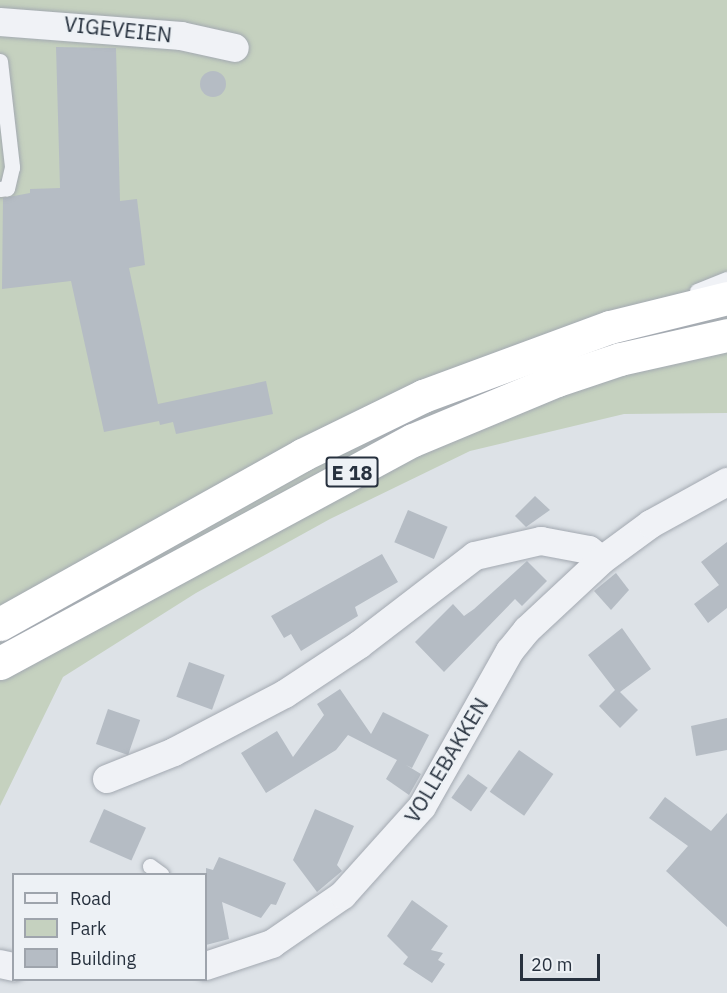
<!DOCTYPE html>
<style>
body{margin:0}
#map{position:relative;width:727px;height:993px;overflow:hidden;background:#dde2e7;font-family:"IBM Plex Sans",sans-serif}
div>[style]{position:absolute}
.green>*{inset:0;background:#c5d1bf}
.building>*{inset:0;background:#b5bcc4;transform-origin:0 0}
.round{border-radius:50%}
.roads{filter:drop-shadow(0 0 2px #a3a9b1) drop-shadow(0 0 2px #a3a9b1)}
.service>*{height:15px;margin:-7.5px;padding:0 7.5px;transform-origin:7.5px;border-radius:7.5px;background:#f0f2f6}
.minor>*{height:28px;margin:-14px;padding:0 14px;transform-origin:14px;border-radius:14px;background:#f0f2f6}
.trunk>*{height:33px;margin:-16.5px;padding:0 16.5px;transform-origin:16.5px;border-radius:16.5px;background:#fff}
span{translate:-50% -50%;white-space:nowrap;text-align:center;line-height:1.15;-webkit-text-stroke:5px #edf1f5;paint-order:stroke}
.shield-label span{padding:2px 4px;background:#edf1f5;border:2px solid;border-radius:4px;-webkit-text-stroke-width:0}
.shield-label{font-size:20px;color:#27313e;font-weight:700}
.street-label{font-size:21px;color:#27313e}
.legend{position:absolute;left:12px;top:873px;width:195px;height:108px;box-sizing:border-box;background:#edf1f5;border:2px solid #9ea4ac;margin:0;padding:8px 10px;list-style:none;font-size:18px;color:#27313e}
.legend li{display:flex;align-items:center;gap:12px;height:30px}
.legend b{width:30px;border:2px solid #9ea4ac}
.scale{position:absolute;left:520px;top:954px;width:80px;height:27px;box-sizing:border-box;border:3px solid #27313e;border-top:0;padding-left:8px;font-size:18px;line-height:21px;white-space:nowrap;color:#27313e;-webkit-text-stroke:4px #edf1f5;paint-order:stroke}
</style>
<div id="map">
<div class="green">
<div style="clip-path:polygon(0 0,727px 0,727px 413px,624px 414px,470px 451px,330px 519px,196px 593px,63px 677px,0 806px)"></div>
</div>
<div class="building">
<div style="clip-path:polygon(56px 47px,116px 48px,120px 201px,137px 199px,145px 265px,129px 268px,158px 404px,266px 381px,273px 414px,176px 434px,173px 422px,160px 425px,159px 421px,104px 432px,71px 281px,2px 289px,3px 198px,30px 193px,30px 189px,60px 188px)"></div>
<div class="round" style="left:200px;top:71px;width:26px;height:26px"></div>
<div style="clip-path:polygon(535px 496px,550px 510px,526px 527px,515px 516px)"></div>
<div style="left:408px;top:510px;width:43px;height:35px;rotate:23deg"></div>
<div style="clip-path:polygon(727px 542px,727px 608px,708px 623px,694px 604px,719px 585px,701px 562px)"></div>
<div style="clip-path:polygon(382px 554px,398px 582px,355px 607px,358px 616px,301px 651px,291px 634px,284px 638px,271px 616px)"></div>
<div style="clip-path:polygon(527px 561px,547px 581px,522px 606px,515px 599px,444px 672px,415px 642px,453px 604px,464px 616px,474px 609px)"></div>
<div style="clip-path:polygon(616px 573px,629px 590px,611px 610px,594px 591px)"></div>
<div style="clip-path:polygon(622px 628px,651px 669px,620px 692px,638px 710px,620px 728px,599px 706px,615px 690px,588px 655px)"></div>
<div style="left:189px;top:662px;width:38px;height:37px;rotate:20deg"></div>
<div style="clip-path:polygon(340px 689px,371px 734px,383px 712px,429px 735px,412px 768px,406px 765px,421px 774px,409px 795px,386px 779px,397px 760px,348px 735px,336px 750px,266px 793px,241px 753px,277px 731px,293px 757px,324px 715px,317px 704px)"></div>
<div style="left:108px;top:709px;width:34px;height:37px;rotate:19deg"></div>
<div style="clip-path:polygon(727px 718px,727px 750px,696px 756px,691px 726px)"></div>
<div style="left:519px;top:750px;width:42px;height:51px;rotate:35deg"></div>
<div style="left:468px;top:774px;width:24px;height:29px;rotate:35deg"></div>
<div style="clip-path:polygon(665px 797px,711px 831px,727px 813px,727px 927px,666px 871px,688px 846px,649px 818px)"></div>
<div style="left:104px;top:809px;width:46px;height:36px;rotate:24deg"></div>
<div style="clip-path:polygon(315px 809px,354px 826px,337px 865px,342px 871px,317px 892px,293px 860px)"></div>
<div style="clip-path:polygon(219px 857px,286px 883px,276px 905px,271px 904px,261px 918px,222px 902px,229px 939px,206px 945px,206px 868px,213px 870px)"></div>
<div style="clip-path:polygon(412px 900px,448px 926px,431px 950px,443px 953px,438px 960px,445px 964px,432px 983px,403px 964px,408px 957px,387px 936px)"></div>
</div>
<div class="roads">
<div class="service">
<div style="left:0;top:61px;width:107px;rotate:83.5deg"></div>
<div style="left:12px;top:167px;width:22px;rotate:103deg"></div>
<div style="left:7px;top:188px;width:7px;rotate:172deg"></div>
<div style="left:697px;top:291px;width:32px;rotate:-22deg"></div>
<div style="left:150px;top:866px;width:14px;rotate:36deg"></div>
</div>
<div class="minor">
<div style="left:0;top:22px;width:182px;rotate:4.4deg"></div>
<div style="left:181px;top:36px;width:55px;rotate:12.5deg"></div>
<div style="left:107px;top:779px;width:72px;rotate:-21.9deg"></div>
<div style="left:174px;top:752px;width:125px;rotate:-27.6deg"></div>
<div style="left:285px;top:694px;width:89px;rotate:-33.5deg"></div>
<div style="left:359px;top:645px;width:146px;rotate:-37.5deg"></div>
<div style="left:475px;top:556px;width:68px;rotate:-12.8deg"></div>
<div style="left:541px;top:541px;width:49px;rotate:10.6deg"></div>
<div style="left:589px;top:550px;width:16px;rotate:38deg"></div>
<div style="left:0;top:964px;width:14px;rotate:12deg"></div>
<div style="left:206px;top:966px;width:70px;rotate:-18.4deg"></div>
<div style="left:272px;top:944px;width:86px;rotate:-34.6deg"></div>
<div style="left:343px;top:895px;width:118px;rotate:-48.1deg"></div>
<div style="left:422px;top:807px;width:179px;rotate:-60.6deg"></div>
<div style="left:510px;top:651px;width:27px;rotate:-51deg"></div>
<div style="left:527px;top:630px;width:103px;rotate:-43deg"></div>
<div style="left:602px;top:560px;width:61px;rotate:-36.3deg"></div>
<div style="left:651px;top:524px;width:87px;rotate:-28.9deg"></div>
</div>
<div class="trunk">
<div style="left:0;top:624px;width:346px;rotate:-29.2deg"></div>
<div style="left:302px;top:455px;width:135px;rotate:-26deg"></div>
<div style="left:423px;top:396px;width:199px;rotate:-20.3deg"></div>
<div style="left:610px;top:327px;width:121px;rotate:-13.9deg"></div>
<div style="left:0;top:663px;width:469px;rotate:-28.4deg"></div>
<div style="left:413px;top:440px;width:156px;rotate:-22.6deg"></div>
<div style="left:557px;top:380px;width:66px;rotate:-18.4deg"></div>
<div style="left:620px;top:359px;width:110px;rotate:-12.6deg"></div>
</div>
</div>
<div class="shield-label">
<span style="left:352px;top:472px">E 18</span>
</div>
<div class="street-label">
<span style="left:118px;top:29px;rotate:6deg">VIGEVEIEN</span>
<span style="left:446px;top:760px;rotate:-59deg">VOLLEBAKKEN</span>
</div>
<ul class="legend">
<li><b style="height:8px;background:#f0f2f6"></b>Road</li>
<li><b style="height:16px;background:#c5d1bf"></b>Park</li>
<li><b style="height:16px;background:#b5bcc4"></b>Building</li>
</ul>
<div class="scale">20 m</div>
</div>
